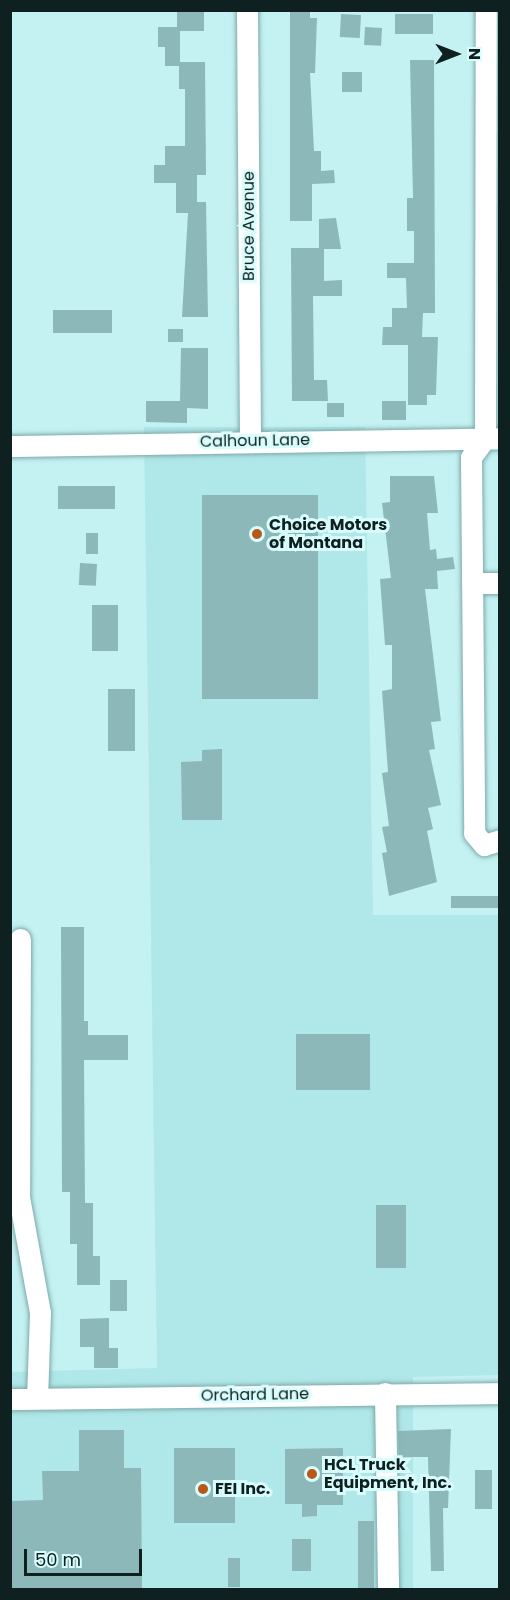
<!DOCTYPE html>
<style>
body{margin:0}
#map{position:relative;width:510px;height:1600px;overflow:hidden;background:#c4f1f2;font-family:Poppins,sans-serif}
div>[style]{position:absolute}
.built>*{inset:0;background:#b0e7e8}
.building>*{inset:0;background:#8db8b9;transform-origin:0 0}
.roads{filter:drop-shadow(0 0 2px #7ea9aa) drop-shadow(0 0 2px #7ea9aa)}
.minor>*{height:21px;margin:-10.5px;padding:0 10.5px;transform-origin:10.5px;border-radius:10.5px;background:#fff}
.dots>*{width:16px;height:16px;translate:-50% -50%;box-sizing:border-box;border:3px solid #d9fcfd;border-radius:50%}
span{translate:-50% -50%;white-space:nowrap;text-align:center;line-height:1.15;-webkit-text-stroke:6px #d9fcfd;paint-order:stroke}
.street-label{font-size:16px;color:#0f2020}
.poi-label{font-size:16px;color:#0f2020;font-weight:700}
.left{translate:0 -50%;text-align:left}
.frame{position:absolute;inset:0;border:12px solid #0f2020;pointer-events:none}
.north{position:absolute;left:426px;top:24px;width:60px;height:60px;-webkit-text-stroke:4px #d9fcfd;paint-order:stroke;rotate:90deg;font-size:16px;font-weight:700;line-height:24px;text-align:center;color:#0f2020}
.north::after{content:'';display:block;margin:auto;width:21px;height:27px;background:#0f2020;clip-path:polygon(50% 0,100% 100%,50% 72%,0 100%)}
.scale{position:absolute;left:24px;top:1549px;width:118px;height:27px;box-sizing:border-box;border:3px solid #0f2020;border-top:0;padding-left:8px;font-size:18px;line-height:21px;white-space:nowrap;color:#0f2020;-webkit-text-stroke:4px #d9fcfd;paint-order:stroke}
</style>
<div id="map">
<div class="built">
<div style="clip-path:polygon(499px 10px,500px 283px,494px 282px,497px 11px)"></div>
<div style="clip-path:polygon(144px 427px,365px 427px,373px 915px,499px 915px,499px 1375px,413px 1377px,413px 1589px,11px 1590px,10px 1372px,157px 1368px)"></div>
</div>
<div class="building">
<div style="clip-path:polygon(177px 10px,204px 10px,204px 31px,180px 31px,180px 62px,205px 62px,206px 175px,197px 175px,197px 202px,206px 202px,208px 317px,182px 317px,188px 213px,176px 213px,176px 183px,154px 183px,154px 165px,165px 165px,165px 146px,185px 146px,185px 89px,179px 89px,179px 66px,165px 66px,165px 47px,158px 47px,158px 27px,177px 27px)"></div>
<div style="clip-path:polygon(290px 11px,310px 11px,310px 18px,317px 18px,315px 73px,310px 73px,314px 151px,321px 151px,321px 171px,334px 170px,335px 183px,312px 184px,312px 221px,290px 221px)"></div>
<div style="left:341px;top:14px;width:20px;height:23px;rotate:3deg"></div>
<div style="left:395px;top:14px;width:38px;height:20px"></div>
<div style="left:365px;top:27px;width:17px;height:18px;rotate:3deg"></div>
<div style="clip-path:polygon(410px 60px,434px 60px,435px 313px,423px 313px,422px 337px,438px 337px,437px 365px,436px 395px,427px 395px,427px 405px,408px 405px,408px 345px,382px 345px,383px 327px,392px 327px,392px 308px,407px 308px,406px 278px,387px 278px,387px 263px,414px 263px,414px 231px,407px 231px,407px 198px,413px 198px)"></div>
<div style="left:342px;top:72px;width:20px;height:20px"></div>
<div style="clip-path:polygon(336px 218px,341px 249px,324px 249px,324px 281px,342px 280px,342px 296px,313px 296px,314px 380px,327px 380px,328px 401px,292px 401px,291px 248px,319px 248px,319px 219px)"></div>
<div style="left:53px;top:310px;width:59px;height:23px"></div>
<div style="left:168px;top:329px;width:15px;height:13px"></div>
<div style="clip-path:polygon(181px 348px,208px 348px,208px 409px,187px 408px,187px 423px,146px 422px,146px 401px,180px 401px)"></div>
<div style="left:382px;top:401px;width:24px;height:19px"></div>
<div style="left:344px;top:403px;width:14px;height:17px;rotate:90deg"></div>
<div style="clip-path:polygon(390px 476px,434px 476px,438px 513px,427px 513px,430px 550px,436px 549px,437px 559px,453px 557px,455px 569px,437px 571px,438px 589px,425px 589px,441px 721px,431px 722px,435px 749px,429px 750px,441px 805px,428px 808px,433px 829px,427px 831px,437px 882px,389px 896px,382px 853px,387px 852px,382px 827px,389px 826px,382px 773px,388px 772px,382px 691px,392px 689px,392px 645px,385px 645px,380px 579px,391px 578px,382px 503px,390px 502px)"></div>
<div style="left:58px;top:486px;width:57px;height:23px"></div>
<div style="left:202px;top:495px;width:116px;height:204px"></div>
<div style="left:86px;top:533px;width:12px;height:21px"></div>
<div style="left:80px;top:563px;width:17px;height:22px;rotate:3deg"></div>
<div style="left:92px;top:605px;width:26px;height:46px"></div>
<div style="left:108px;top:689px;width:27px;height:62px"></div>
<div style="clip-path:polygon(222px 749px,222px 820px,182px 820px,181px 762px,202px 761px,202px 750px)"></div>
<div style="left:451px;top:896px;width:47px;height:12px"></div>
<div style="clip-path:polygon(61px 927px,84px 927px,84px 1021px,88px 1021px,88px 1035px,128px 1035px,128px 1060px,84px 1060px,85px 1203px,93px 1203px,93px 1256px,100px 1256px,100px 1285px,77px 1285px,77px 1244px,70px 1244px,70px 1192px,62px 1192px)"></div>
<div style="left:296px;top:1034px;width:74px;height:56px"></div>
<div style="left:376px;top:1205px;width:30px;height:63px"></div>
<div style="left:110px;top:1280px;width:17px;height:31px"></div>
<div style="clip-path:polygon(109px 1318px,109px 1348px,118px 1348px,118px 1368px,94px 1368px,94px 1347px,80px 1347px,80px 1319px)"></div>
<div style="clip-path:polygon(451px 1429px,448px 1508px,443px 1508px,444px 1571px,431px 1571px,428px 1457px,399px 1457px,398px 1431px)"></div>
<div style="clip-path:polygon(79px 1430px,124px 1430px,124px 1468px,141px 1468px,142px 1590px,10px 1590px,10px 1501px,43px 1500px,42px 1471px,79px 1471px)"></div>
<div style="left:174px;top:1448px;width:61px;height:75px"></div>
<div style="clip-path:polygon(343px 1448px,343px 1505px,317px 1505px,317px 1516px,302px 1517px,302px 1504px,285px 1504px,285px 1449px)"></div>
<div style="left:475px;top:1470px;width:17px;height:39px"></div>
<div style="left:358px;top:1521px;width:16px;height:69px"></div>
<div style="left:292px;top:1539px;width:19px;height:32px"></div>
<div style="left:228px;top:1558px;width:12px;height:29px"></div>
</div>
<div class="roads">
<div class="minor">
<div style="left:247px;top:10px;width:431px;rotate:89.6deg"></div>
<div style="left:485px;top:438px;width:24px;rotate:126deg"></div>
<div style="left:471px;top:457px;width:376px;rotate:89.5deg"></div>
<div style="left:474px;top:833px;width:16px;rotate:50deg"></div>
<div style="left:484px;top:845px;width:17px;rotate:-17deg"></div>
<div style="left:485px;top:438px;width:428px;rotate:-89.9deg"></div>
<div style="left:10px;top:446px;width:490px;rotate:-0.9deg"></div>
<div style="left:472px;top:583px;width:28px"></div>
<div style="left:20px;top:939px;width:258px;rotate:90.2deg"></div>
<div style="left:19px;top:1197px;width:118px;rotate:79.7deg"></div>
<div style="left:40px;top:1313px;width:85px;rotate:92deg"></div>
<div style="left:385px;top:1393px;width:197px;rotate:89.1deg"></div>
<div style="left:10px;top:1399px;width:490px;rotate:-0.7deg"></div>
</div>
</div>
<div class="dots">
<div style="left:257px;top:534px;background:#b9571a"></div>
<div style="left:312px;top:1474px;background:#b9571a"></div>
<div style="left:203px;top:1489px;background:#b9571a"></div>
</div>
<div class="street-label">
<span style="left:249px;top:226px;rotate:-90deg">Bruce Avenue</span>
<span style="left:255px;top:441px;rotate:-1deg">Calhoun Lane</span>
<span style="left:255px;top:1395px;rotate:-1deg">Orchard Lane</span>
</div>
<div class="poi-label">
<span class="left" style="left:269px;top:534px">Choice Motors<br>of Montana</span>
<span class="left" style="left:324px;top:1474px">HCL Truck<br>Equipment, Inc.</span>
<span class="left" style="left:215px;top:1489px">FEI Inc.</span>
</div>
<div class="frame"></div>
<div class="north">N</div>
<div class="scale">50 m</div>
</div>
